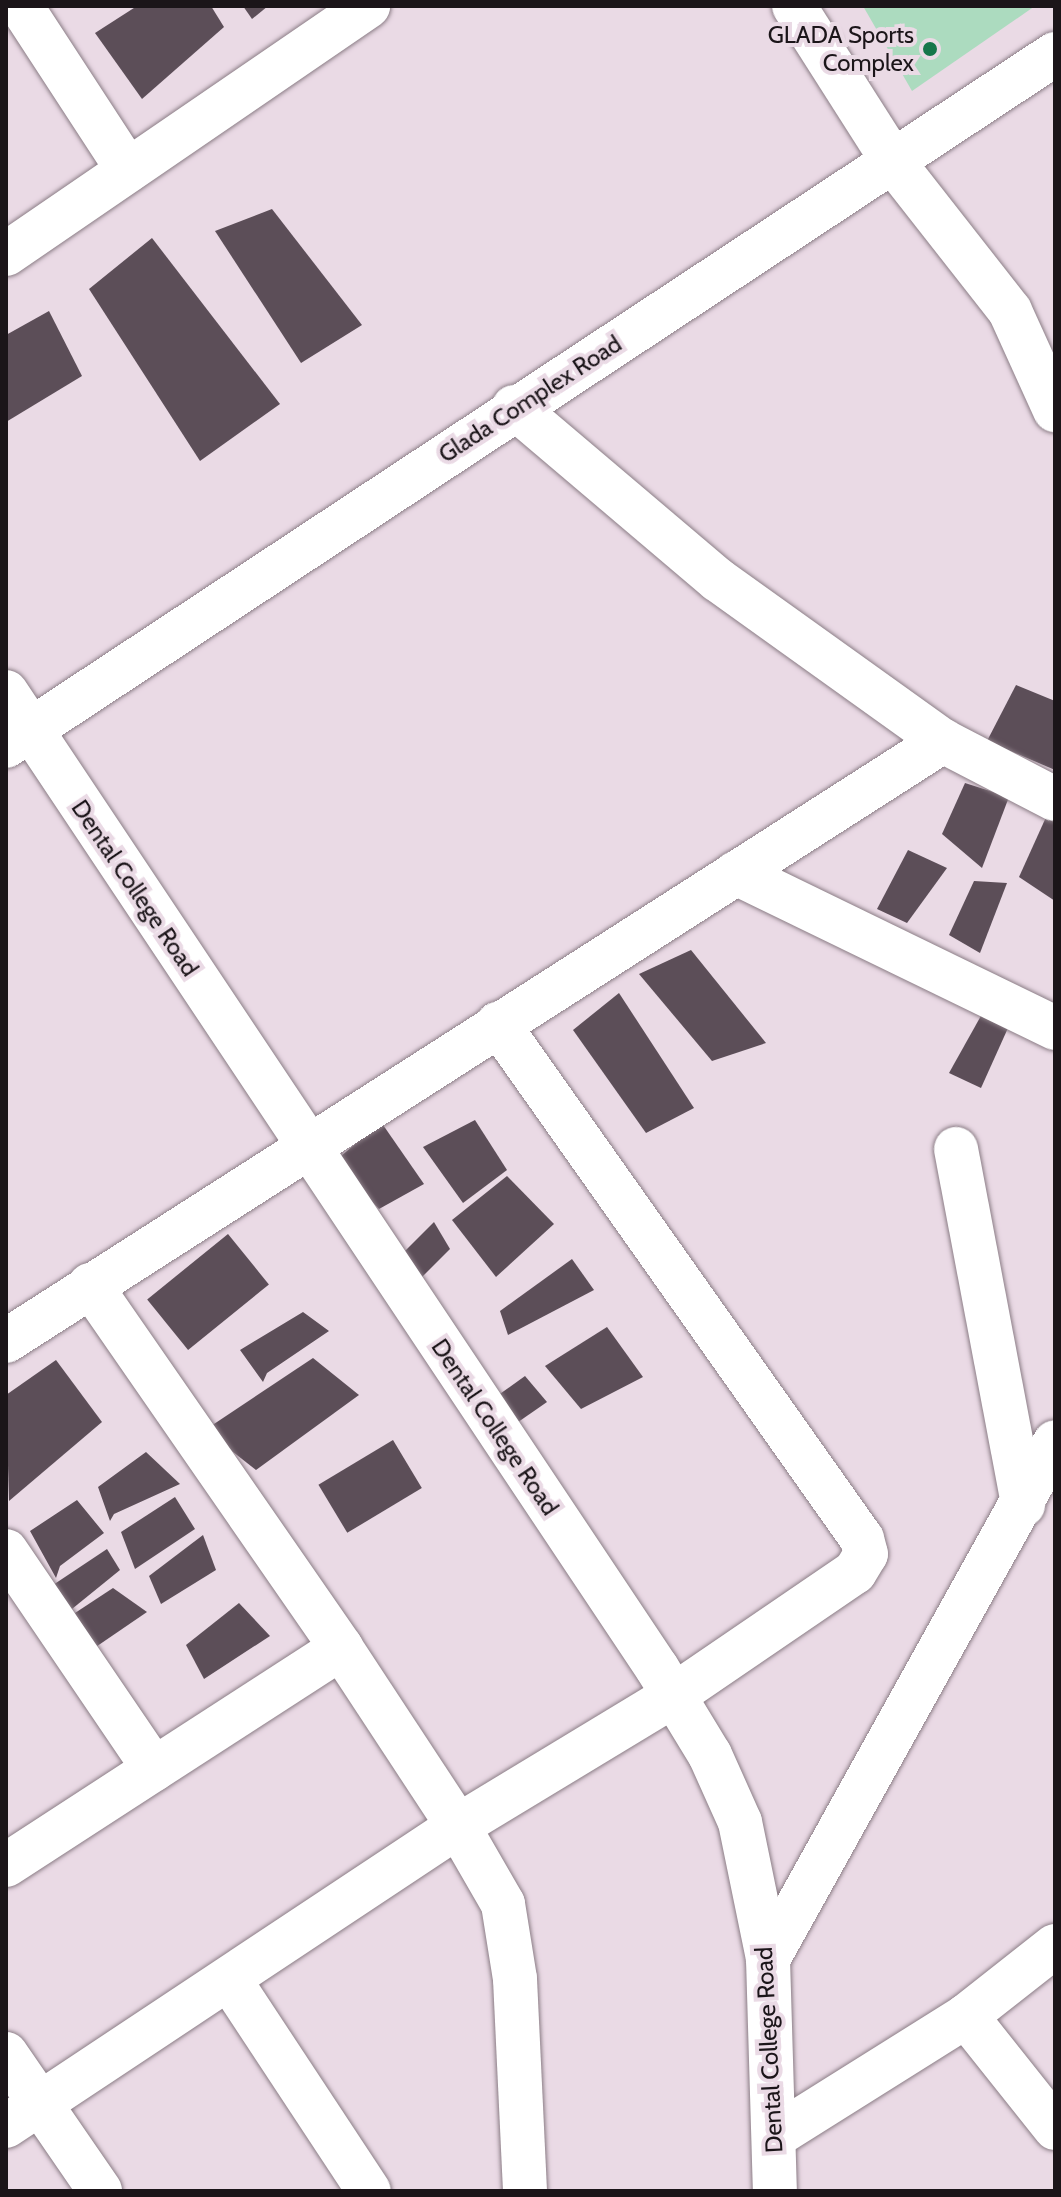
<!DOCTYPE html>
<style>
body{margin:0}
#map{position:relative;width:1061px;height:2197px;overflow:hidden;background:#eadae5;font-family:Cabin,sans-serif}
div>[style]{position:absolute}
.green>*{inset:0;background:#acdbbf}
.building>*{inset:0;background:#5c4e58;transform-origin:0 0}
.roads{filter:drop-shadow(0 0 2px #8b7d86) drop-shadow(0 0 2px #8b7d86)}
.minor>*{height:44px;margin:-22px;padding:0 22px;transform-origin:22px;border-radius:22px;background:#fff}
.dots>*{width:22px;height:22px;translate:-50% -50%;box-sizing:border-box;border:4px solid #eadae5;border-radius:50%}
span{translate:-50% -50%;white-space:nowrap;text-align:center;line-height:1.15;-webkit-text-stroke:8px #eadae5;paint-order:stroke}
.poi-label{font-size:24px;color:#1b1519}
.right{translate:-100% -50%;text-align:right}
.street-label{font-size:24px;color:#1b1519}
.frame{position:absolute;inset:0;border:8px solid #1b1519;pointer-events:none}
</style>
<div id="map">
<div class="green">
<div style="clip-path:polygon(863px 6px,1035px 6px,912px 91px)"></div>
</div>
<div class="building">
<div style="clip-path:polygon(137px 6px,211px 6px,224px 27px,142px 99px,95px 33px)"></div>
<div style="clip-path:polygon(243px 6px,268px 6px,252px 19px)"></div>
<div style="clip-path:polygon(272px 209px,362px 325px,301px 363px,215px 231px)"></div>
<div style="clip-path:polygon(152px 238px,280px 404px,200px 461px,89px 289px)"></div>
<div style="clip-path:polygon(49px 311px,82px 376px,6px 422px,6px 335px)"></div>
<div style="clip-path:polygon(1016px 685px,1055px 701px,1055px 770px,987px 741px)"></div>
<div style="clip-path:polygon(965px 783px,1009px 797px,982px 868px,942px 834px)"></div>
<div style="clip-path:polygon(1047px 815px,1055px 820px,1055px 901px,1019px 877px)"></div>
<div style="clip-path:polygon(908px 850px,947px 868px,907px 923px,877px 909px)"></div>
<div style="clip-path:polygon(974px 881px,1007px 883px,980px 953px,949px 935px)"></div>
<div style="clip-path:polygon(691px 950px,766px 1043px,712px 1061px,639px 974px)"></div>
<div style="clip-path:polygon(619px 993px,694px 1108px,646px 1133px,573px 1030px)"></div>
<div style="clip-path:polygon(982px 1014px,1008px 1028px,981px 1088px,949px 1073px)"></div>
<div style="clip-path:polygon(475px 1120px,507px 1170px,463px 1203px,423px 1147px)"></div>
<div style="clip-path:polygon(381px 1122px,424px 1184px,379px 1209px,334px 1162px)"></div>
<div style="clip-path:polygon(507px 1176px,554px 1224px,496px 1277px,452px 1220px)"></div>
<div style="clip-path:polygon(434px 1222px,450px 1249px,418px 1281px,404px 1252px)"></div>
<div style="left:228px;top:1234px;width:65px;height:104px;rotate:51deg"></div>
<div style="clip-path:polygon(572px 1259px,594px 1290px,508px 1335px,500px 1311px)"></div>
<div style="clip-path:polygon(303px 1312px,329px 1331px,267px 1373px,263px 1382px,240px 1350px)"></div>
<div style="clip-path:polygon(607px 1327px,643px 1377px,581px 1409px,545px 1366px)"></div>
<div style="clip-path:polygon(313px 1358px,359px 1395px,256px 1470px,205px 1430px)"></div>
<div style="clip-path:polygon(56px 1360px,102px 1422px,9px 1501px,6px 1395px)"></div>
<div style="clip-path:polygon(525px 1376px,547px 1402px,511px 1427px,497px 1396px)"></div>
<div style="left:393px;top:1440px;width:56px;height:87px;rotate:59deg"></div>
<div style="clip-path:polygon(146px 1452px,180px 1484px,114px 1514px,110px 1521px,98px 1487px)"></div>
<div style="clip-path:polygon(175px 1497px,195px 1529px,135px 1569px,121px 1532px)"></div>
<div style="clip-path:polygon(77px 1500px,104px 1533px,60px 1566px,56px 1578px,30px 1531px)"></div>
<div style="clip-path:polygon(203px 1535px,216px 1570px,161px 1604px,149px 1576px)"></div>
<div style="clip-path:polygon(107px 1549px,120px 1570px,67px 1613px,50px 1587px)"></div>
<div style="clip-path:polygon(113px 1588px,147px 1612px,87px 1653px,75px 1613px)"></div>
<div style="clip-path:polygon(239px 1603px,270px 1636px,204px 1679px,186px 1645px)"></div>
</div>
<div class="roads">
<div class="minor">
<div style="left:21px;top:6px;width:196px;rotate:56.9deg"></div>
<div style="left:794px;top:6px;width:186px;rotate:57.5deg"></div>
<div style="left:894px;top:163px;width:188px;rotate:51.9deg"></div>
<div style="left:1010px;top:311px;width:109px;rotate:65.6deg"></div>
<div style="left:6px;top:254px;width:439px;rotate:-34.4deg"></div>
<div style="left:514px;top:407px;width:267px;rotate:40.3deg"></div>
<div style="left:718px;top:580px;width:277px;rotate:35.6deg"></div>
<div style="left:943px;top:741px;width:126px;rotate:27.4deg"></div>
<div style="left:6px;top:692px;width:1173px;rotate:56.3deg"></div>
<div style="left:657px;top:1668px;width:102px;rotate:58.7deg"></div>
<div style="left:710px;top:1755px;width:73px;rotate:65.9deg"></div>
<div style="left:740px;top:1822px;width:140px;rotate:78.4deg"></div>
<div style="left:768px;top:1959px;width:232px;rotate:88.3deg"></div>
<div style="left:6px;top:746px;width:1257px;rotate:-33.41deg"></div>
<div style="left:736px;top:873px;width:355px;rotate:25.9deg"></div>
<div style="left:956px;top:1149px;width:362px;rotate:79.3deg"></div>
<div style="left:90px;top:1285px;width:441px;rotate:55.3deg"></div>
<div style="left:341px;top:1648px;width:213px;rotate:56.7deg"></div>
<div style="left:458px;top:1826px;width:90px;rotate:60deg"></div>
<div style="left:503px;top:1904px;width:76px;rotate:80.9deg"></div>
<div style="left:515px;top:1979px;width:212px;rotate:87.3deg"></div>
<div style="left:6px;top:1341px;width:1113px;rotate:-32.63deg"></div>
<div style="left:6px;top:1551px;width:263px;rotate:55.8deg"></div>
<div style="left:154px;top:1769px;width:176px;rotate:147deg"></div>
<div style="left:154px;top:1769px;width:223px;rotate:-32.9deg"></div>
<div style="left:768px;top:1959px;width:591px;rotate:-60.96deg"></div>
<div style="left:229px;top:1979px;width:254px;rotate:56.6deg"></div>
<div style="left:966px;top:2016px;width:143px;rotate:51.5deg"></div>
<div style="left:6px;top:2054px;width:166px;rotate:55.5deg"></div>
<div style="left:6px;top:2126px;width:542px;rotate:-33.57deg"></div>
<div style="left:458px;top:1826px;width:251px;rotate:-31.2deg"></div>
<div style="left:673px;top:1696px;width:220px;rotate:-34.3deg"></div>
<div style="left:855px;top:1572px;width:21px;rotate:-59deg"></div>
<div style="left:866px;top:1554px;width:16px;rotate:-105deg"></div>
<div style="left:862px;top:1539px;width:631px;rotate:-125.25deg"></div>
<div style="left:775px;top:2136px;width:226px;rotate:-32.1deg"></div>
<div style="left:966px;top:2016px;width:113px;rotate:-38.2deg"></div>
</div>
</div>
<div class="dots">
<div style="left:930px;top:49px;background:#17764b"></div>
</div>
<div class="poi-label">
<span class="right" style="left:914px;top:49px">GLADA Sports<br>Complex</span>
</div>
<div class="street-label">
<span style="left:530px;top:399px;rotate:-33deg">Glada Complex Road</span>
<span style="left:135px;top:888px;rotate:56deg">Dental College Road</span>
<span style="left:495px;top:1427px;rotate:56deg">Dental College Road</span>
<span style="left:769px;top:2050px;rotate:-93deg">Dental College Road</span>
</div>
<div class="frame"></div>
</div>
